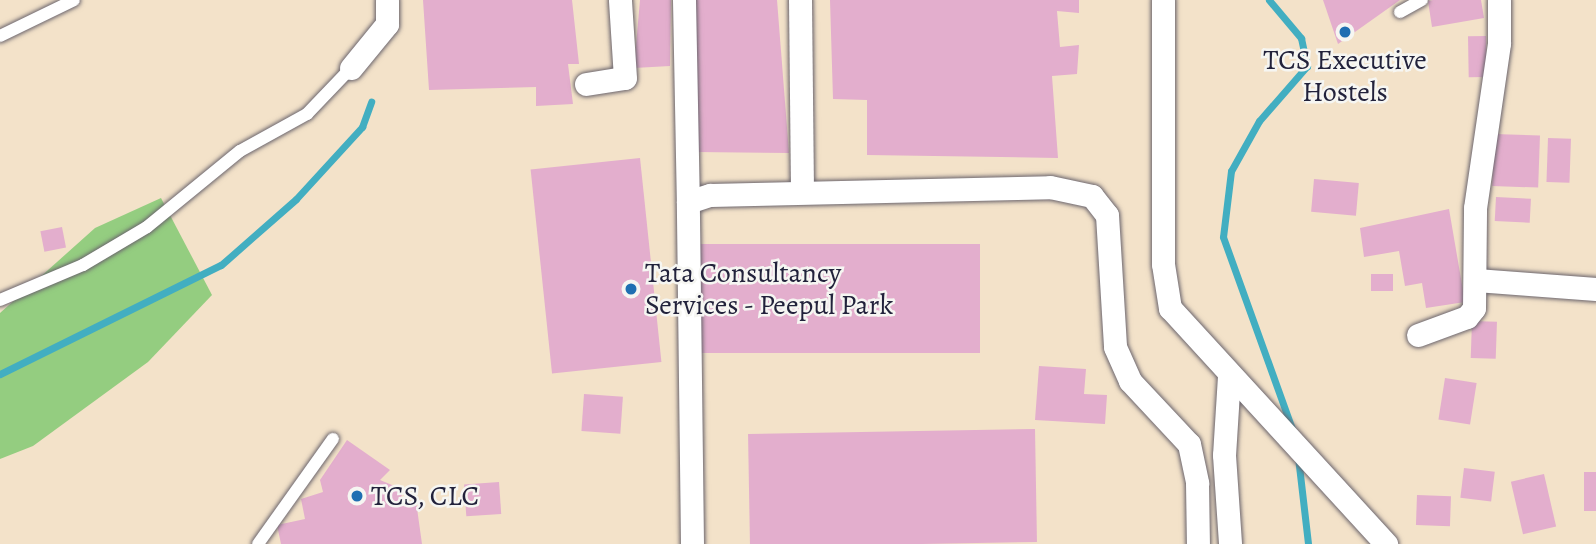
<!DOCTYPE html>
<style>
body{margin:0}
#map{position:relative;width:1596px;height:544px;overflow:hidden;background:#f3e2c9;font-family:Alegreya,serif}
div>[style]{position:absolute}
.green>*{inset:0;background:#94cd80}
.stream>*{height:7px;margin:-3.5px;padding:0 3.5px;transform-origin:3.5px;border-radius:3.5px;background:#42aec1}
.building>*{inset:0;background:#e3aecd;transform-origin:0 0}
.roads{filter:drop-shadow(0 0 2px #6b656d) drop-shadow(0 0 2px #6b656d)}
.service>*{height:12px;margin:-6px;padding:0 6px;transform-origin:6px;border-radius:6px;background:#fff}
.minor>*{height:23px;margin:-11.5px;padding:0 11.5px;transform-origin:11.5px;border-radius:11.5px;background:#fff}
.dots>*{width:19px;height:19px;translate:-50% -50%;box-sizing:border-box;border:4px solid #f6f6f2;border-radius:50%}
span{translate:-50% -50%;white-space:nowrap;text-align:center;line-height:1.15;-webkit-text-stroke:5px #f6f6f2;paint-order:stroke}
.poi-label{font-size:28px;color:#22223b}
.left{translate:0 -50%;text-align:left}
</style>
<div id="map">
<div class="green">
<div style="clip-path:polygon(161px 198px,212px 295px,148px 362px,33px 446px,0 459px,0 313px,95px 228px)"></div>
</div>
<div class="stream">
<div style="left:1269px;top:0;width:50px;rotate:49.9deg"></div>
<div style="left:1301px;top:38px;width:29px;rotate:78deg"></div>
<div style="left:1307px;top:66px;width:73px;rotate:131.1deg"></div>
<div style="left:1259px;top:121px;width:57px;rotate:119.2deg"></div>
<div style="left:1231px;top:171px;width:66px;rotate:96.9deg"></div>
<div style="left:1223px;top:237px;width:206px;rotate:70.2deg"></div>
<div style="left:0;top:374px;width:246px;rotate:-26.3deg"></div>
<div style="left:221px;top:265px;width:100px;rotate:-41.3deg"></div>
<div style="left:296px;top:199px;width:98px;rotate:-47.5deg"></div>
<div style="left:362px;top:127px;width:27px;rotate:-70deg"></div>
<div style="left:1298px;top:457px;width:88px;rotate:83.4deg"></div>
</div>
<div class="building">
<div style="clip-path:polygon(423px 0,572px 0,579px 64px,568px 64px,573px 104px,536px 106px,536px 87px,429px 90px)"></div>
<div style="clip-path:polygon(640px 0,671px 0,670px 66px,634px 68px)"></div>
<div style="clip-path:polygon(696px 0,777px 0,789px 153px,695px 152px)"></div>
<div style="clip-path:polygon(830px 0,1079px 0,1079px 13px,1057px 11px,1060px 47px,1079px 45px,1077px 74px,1052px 76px,1058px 158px,867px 155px,867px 100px,833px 99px)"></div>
<div style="clip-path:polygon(1323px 0,1400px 0,1338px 44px)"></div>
<div style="clip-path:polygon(1433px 0,1481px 0,1484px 18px,1432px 27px,1428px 1px)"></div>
<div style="left:1486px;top:36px;width:41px;height:18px;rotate:89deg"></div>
<div style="left:1494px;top:134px;width:46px;height:52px;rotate:2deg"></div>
<div style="left:1548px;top:138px;width:23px;height:44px;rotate:2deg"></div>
<div style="left:640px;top:158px;width:205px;height:110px;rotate:84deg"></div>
<div style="left:1314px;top:179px;width:45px;height:33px;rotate:5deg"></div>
<div style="left:1496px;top:197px;width:35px;height:24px;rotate:3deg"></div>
<div style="clip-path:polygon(1449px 209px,1465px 302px,1426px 308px,1422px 283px,1405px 286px,1399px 251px,1364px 257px,1360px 228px)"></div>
<div style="left:62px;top:227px;width:21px;height:22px;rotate:79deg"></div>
<div style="left:980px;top:244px;width:109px;height:287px;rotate:90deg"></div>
<div style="left:1371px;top:274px;width:22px;height:17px"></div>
<div style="left:1472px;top:321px;width:25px;height:37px;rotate:2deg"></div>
<div style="clip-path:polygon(1039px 366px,1086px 369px,1084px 394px,1107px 395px,1105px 424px,1035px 420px)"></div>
<div style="left:1445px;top:378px;width:32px;height:42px;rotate:9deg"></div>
<div style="left:584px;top:394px;width:39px;height:37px;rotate:4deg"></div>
<div style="left:1035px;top:429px;width:113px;height:287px;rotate:89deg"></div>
<div style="clip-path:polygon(347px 440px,390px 470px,380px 480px,404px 490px,398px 504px,416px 501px,422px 544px,281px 544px,277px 525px,305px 519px,301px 499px,323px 492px,320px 480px)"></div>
<div style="left:1464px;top:468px;width:31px;height:30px;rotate:7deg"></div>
<div style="left:1584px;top:472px;width:12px;height:39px"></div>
<div style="left:1544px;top:474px;width:54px;height:34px;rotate:77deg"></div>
<div style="left:499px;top:482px;width:32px;height:35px;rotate:86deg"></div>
<div style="left:1417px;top:495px;width:34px;height:30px;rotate:2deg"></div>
</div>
<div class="roads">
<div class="service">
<div style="left:1400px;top:12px;width:25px;rotate:-29deg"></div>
<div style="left:0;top:36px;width:82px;rotate:-25.9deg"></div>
<div style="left:0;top:300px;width:90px;rotate:-22.9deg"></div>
<div style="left:83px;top:265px;width:74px;rotate:-30.7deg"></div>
<div style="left:147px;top:227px;width:120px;rotate:-39.3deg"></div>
<div style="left:240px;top:151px;width:77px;rotate:-28.9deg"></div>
<div style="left:307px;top:114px;width:64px;rotate:-46.3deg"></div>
<div style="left:258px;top:544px;width:129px;rotate:-54.5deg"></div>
</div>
<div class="minor">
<div style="left:684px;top:0;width:202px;rotate:88.9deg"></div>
<div style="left:800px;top:0;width:192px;rotate:89.4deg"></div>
<div style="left:1163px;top:0;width:264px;rotate:90deg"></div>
<div style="left:1163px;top:264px;width:45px;rotate:81deg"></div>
<div style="left:1170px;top:308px;width:320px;rotate:47.5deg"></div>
<div style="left:351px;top:68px;width:57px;rotate:-50.7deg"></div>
<div style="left:387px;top:24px;width:24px;rotate:-90deg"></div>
<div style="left:586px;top:84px;width:39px;rotate:-9deg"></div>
<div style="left:625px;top:78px;width:78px;rotate:-93.7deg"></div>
<div style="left:1476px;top:280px;width:120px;rotate:4.3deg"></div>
<div style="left:1418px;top:335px;width:52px;rotate:-20.2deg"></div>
<div style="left:1467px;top:317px;width:11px;rotate:-52deg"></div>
<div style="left:1474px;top:308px;width:100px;rotate:-89.4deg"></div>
<div style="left:1475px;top:208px;width:167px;rotate:-81.7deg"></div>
<div style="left:1499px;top:43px;width:43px;rotate:-90deg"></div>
<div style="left:1229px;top:376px;width:79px;rotate:93.6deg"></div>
<div style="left:1224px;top:455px;width:89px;rotate:86.1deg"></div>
<div style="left:692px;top:544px;width:342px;rotate:-90.7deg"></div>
<div style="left:688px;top:202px;width:23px;rotate:-18deg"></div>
<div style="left:710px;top:195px;width:340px;rotate:-1.3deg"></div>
<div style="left:1050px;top:187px;width:43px;rotate:12.1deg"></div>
<div style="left:1092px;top:196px;width:24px;rotate:52deg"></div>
<div style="left:1107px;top:215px;width:132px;rotate:86.5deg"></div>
<div style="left:1115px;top:347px;width:37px;rotate:66deg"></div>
<div style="left:1130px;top:381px;width:86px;rotate:46.9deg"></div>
<div style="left:1189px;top:444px;width:40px;rotate:78deg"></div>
<div style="left:1197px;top:483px;width:61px;rotate:89.1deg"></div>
</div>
</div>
<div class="dots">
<div style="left:1345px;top:32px;background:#1f6fb2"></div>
<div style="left:631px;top:289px;background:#1f6fb2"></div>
<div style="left:357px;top:496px;background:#1f6fb2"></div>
</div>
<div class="poi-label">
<span style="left:1345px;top:76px">TCS Executive<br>Hostels</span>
<span class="left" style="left:645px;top:289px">Tata Consultancy<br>Services - Peepul Park</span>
<span class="left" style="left:371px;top:496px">TCS, CLC</span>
</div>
</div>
